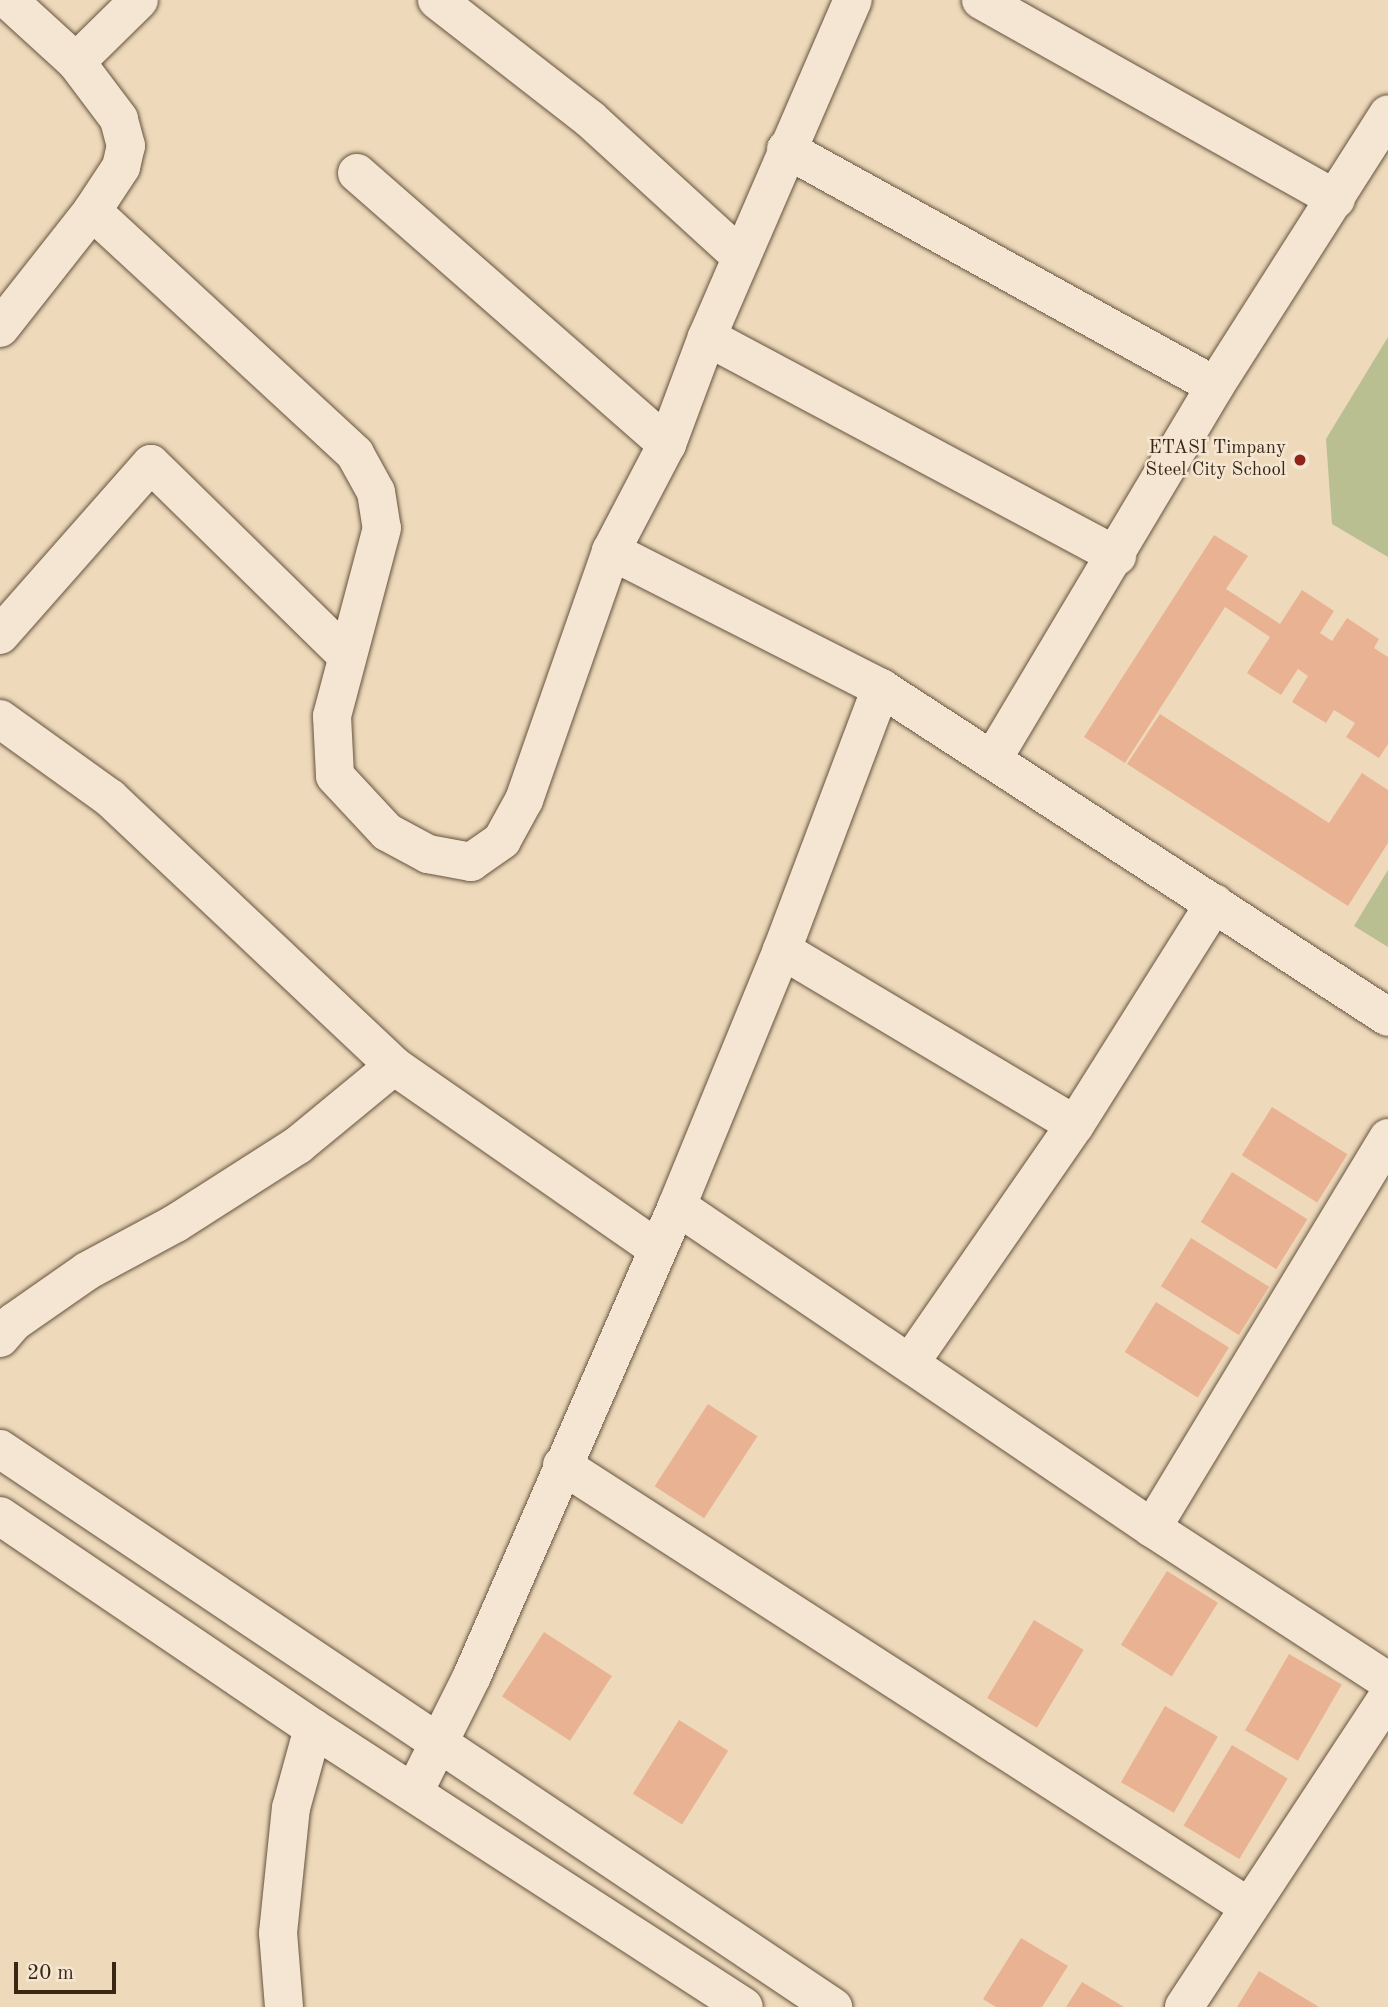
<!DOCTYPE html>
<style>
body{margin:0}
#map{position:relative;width:1388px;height:2007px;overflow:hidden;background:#eed9bb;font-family:"Old Standard TT",serif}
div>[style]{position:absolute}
.green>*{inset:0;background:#b9bf90}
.building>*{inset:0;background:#e9b393;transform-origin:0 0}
.roads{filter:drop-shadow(0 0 2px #66543e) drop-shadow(0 0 2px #66543e)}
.minor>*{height:38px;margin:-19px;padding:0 19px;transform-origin:19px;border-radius:19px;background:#f4e6d3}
.dots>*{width:19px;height:19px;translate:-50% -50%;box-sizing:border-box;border:4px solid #f4e6d3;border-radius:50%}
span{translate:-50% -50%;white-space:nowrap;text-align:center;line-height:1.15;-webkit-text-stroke:5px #f4e6d3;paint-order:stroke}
.poi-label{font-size:19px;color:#392714}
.right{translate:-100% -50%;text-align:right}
.scale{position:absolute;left:14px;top:1962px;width:102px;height:32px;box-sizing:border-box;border:4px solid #392714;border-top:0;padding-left:9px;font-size:21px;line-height:24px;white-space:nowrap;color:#392714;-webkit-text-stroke:5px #f4e6d3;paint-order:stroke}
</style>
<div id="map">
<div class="green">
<div style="clip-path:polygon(1388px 337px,1388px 557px,1332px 524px,1326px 439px)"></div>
<div style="clip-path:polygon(1388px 870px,1388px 947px,1354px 926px)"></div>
</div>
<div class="building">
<div style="clip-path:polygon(1214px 535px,1248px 556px,1226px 589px,1280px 624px,1302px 590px,1334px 611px,1320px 633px,1332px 641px,1347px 618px,1379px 639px,1374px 648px,1388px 657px,1388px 744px,1379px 758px,1346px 737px,1355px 723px,1334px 710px,1326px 723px,1292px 702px,1308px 676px,1298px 669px,1281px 695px,1247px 673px,1270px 637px,1225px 607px,1125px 763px,1084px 737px)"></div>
<div style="clip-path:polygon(1160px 714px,1329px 823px,1362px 773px,1388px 790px,1388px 843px,1348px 906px,1127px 764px)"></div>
<div style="left:1272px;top:1107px;width:89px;height:57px;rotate:32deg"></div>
<div style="left:1232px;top:1172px;width:89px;height:59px;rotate:32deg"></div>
<div style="left:1191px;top:1238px;width:92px;height:57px;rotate:32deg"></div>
<div style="left:1156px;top:1302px;width:86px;height:59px;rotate:32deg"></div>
<div style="left:708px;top:1404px;width:59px;height:98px;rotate:33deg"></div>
<div style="left:1167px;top:1571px;width:60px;height:87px;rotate:32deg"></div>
<div style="left:1034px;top:1620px;width:58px;height:91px;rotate:31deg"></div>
<div style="left:544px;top:1632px;width:81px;height:77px;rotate:33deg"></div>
<div style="left:1289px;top:1654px;width:61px;height:88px;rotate:30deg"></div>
<div style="left:1165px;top:1706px;width:61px;height:88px;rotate:30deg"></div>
<div style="left:679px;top:1720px;width:58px;height:87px;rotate:32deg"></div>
<div style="left:1232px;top:1745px;width:65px;height:94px;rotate:31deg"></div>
<div style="clip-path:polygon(1021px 1938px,1068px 1966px,1042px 2007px,996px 2007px,983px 1999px)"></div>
<div style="clip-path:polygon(1259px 1971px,1319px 2007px,1237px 2007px)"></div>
<div style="clip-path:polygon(1082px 1982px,1124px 2007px,1066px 2007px)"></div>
</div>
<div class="roads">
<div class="minor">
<div style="left:437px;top:0;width:194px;rotate:37.9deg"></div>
<div style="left:590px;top:119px;width:205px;rotate:42.4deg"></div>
<div style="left:981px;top:0;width:407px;rotate:29.3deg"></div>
<div style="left:76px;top:62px;width:88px;rotate:-44.5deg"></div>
<div style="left:786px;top:149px;width:490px;rotate:28.9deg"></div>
<div style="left:357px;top:173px;width:412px;rotate:41.2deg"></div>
<div style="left:92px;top:211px;width:358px;rotate:42.7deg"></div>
<div style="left:355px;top:454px;width:43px;rotate:61.1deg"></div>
<div style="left:376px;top:492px;width:36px;rotate:81deg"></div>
<div style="left:382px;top:528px;width:195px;rotate:104.9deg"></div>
<div style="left:332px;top:716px;width:60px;rotate:87.1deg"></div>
<div style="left:335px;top:776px;width:76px;rotate:47.1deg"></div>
<div style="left:387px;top:832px;width:47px;rotate:28.2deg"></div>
<div style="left:428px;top:854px;width:44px;rotate:10.5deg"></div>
<div style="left:471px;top:862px;width:38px;rotate:-35deg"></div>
<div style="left:502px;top:840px;width:46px;rotate:-61.2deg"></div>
<div style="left:524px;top:800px;width:264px;rotate:-70.7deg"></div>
<div style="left:611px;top:551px;width:121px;rotate:-62.4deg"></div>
<div style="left:667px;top:444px;width:114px;rotate:-69.5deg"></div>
<div style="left:707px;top:337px;width:367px;rotate:-66.6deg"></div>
<div style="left:0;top:328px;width:149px;rotate:-51.8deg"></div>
<div style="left:92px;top:211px;width:53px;rotate:-56.6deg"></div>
<div style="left:121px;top:167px;width:22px;rotate:-77deg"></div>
<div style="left:126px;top:146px;width:28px;rotate:-105deg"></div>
<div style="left:119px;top:119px;width:71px;rotate:-127deg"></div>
<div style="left:76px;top:62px;width:92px;rotate:-137.6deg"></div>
<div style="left:707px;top:337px;width:465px;rotate:28.1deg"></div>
<div style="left:611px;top:551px;width:303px;rotate:26.9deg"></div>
<div style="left:881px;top:688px;width:604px;rotate:32.98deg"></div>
<div style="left:0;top:635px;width:228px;rotate:-48.6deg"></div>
<div style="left:151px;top:464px;width:273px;rotate:44.4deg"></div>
<div style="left:0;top:719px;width:135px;rotate:35.7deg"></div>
<div style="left:110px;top:798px;width:390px;rotate:43.3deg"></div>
<div style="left:394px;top:1066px;width:320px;rotate:34.8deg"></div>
<div style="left:994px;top:757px;width:432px;rotate:-59.2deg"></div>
<div style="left:1215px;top:386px;width:322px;rotate:-57.5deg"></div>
<div style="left:782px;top:950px;width:341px;rotate:30.8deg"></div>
<div style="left:677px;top:1206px;width:574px;rotate:34.13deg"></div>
<div style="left:1152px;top:1528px;width:281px;rotate:33deg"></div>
<div style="left:0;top:1338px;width:21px;rotate:-49deg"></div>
<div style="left:14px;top:1322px;width:89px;rotate:-34.9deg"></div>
<div style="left:87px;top:1271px;width:101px;rotate:-28.3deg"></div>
<div style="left:176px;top:1223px;width:145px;rotate:-32.6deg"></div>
<div style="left:298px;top:1145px;width:124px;rotate:-39.5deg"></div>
<div style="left:910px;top:1363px;width:290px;rotate:-55.3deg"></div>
<div style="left:1075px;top:1125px;width:262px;rotate:-57.8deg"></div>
<div style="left:0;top:1449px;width:1003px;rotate:33.82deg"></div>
<div style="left:562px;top:1465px;width:817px;rotate:32.76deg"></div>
<div style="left:0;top:1516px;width:378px;rotate:34.1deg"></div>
<div style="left:313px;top:1728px;width:513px;rotate:32.92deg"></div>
<div style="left:1152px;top:1528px;width:456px;rotate:-58.8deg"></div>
<div style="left:414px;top:1792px;width:130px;rotate:-63.4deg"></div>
<div style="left:472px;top:1676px;width:513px;rotate:-66.43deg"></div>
<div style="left:677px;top:1206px;width:277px;rotate:-67.7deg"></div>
<div style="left:782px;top:950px;width:280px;rotate:-69.3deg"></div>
<div style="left:284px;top:2007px;width:74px;rotate:-94.6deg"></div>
<div style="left:278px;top:1933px;width:126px;rotate:-84.1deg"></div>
<div style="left:291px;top:1808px;width:83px;rotate:-74.6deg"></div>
<div style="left:1184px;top:2007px;width:372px;rotate:-56.7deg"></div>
</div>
</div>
<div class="dots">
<div style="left:1300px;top:460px;background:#8f2418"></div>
</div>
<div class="poi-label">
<span class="right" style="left:1286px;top:460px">ETASI Timpany<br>Steel City School</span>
</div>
<div class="scale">20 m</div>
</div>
